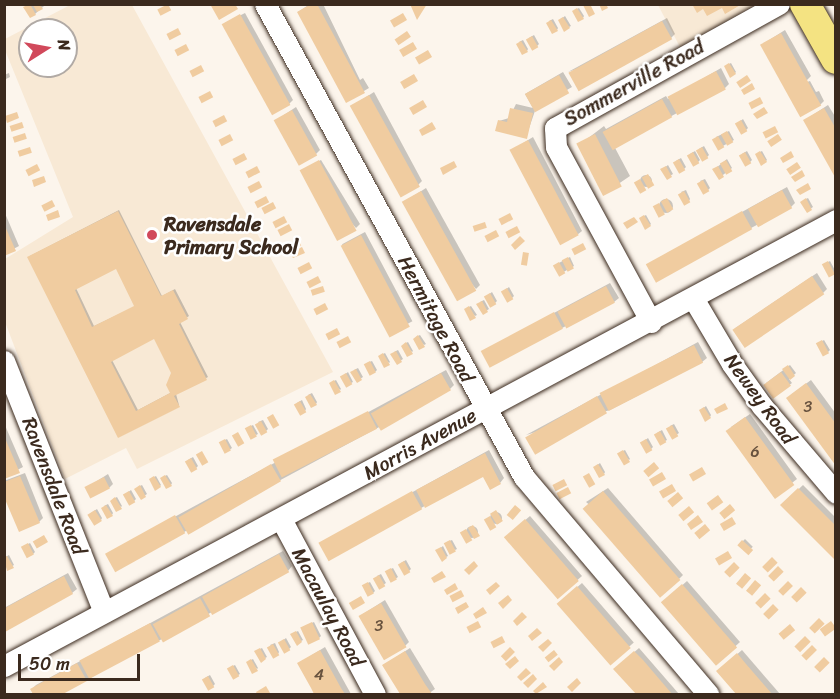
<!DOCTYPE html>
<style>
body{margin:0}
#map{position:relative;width:840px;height:699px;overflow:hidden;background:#fcf5ec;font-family:Sriracha,sans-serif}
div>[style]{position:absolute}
.built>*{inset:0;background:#f8e9d5}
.shadow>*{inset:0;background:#0003;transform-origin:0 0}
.round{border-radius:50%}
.building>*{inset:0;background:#f0cca0;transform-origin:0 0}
.roads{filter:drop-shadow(0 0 2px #3b2a1e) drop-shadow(0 0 2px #3b2a1e)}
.minor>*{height:21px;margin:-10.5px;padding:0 10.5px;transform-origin:10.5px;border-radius:10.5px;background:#fff}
.highway>*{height:30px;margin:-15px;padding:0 15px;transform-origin:15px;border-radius:15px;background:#f4e382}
.dots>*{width:16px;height:16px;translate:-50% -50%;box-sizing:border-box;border:3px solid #fff;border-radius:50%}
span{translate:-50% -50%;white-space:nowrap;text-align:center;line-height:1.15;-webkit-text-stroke:5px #fff;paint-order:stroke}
.number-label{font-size:16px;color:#68523e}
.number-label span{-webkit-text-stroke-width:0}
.street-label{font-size:20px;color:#3b2a1e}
.poi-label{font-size:20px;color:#3b2a1e;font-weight:700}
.left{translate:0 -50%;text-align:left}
.frame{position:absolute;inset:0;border:6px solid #3b2a1e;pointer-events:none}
.north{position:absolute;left:18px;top:18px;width:60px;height:60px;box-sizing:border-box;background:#fff;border:2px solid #b1aaa5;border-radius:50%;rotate:79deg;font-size:16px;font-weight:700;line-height:24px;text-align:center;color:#3b2a1e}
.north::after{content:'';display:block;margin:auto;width:21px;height:27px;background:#d1495b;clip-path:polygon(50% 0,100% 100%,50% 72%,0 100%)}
.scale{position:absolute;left:18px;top:654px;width:122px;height:27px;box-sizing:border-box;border:3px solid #3b2a1e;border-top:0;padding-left:8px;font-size:18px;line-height:21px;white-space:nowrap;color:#3b2a1e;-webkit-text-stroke:4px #fff;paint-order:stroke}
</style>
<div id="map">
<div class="built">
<div style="clip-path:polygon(evenodd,70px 5px,132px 5px,333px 372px,137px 469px,126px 448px,65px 479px,5px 322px,5px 259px,73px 217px,5px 50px,5px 39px,70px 5px,30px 30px,66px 30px,66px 66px,30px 66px,30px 30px)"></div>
<div style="clip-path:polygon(658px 5px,755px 5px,680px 47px)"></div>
</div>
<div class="shadow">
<div style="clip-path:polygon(29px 4px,43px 4px,44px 6px,35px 14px,25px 7px)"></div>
<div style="clip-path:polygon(310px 4px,323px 4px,360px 80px,363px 78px,369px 88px,347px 101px,298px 12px)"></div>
<div style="clip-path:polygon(579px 8px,584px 16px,583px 18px,575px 10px)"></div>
<div style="clip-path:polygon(245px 13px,293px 100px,289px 104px,225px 23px)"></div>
<div style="clip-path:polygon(565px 16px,571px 26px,569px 27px,561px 19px)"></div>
<div style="clip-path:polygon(667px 18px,675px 34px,671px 38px,568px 72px)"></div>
<div style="clip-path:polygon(553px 19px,558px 28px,557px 30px,549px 21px)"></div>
<div style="clip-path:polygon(785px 30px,811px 76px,804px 83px,810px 81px,816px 92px,819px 91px,824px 101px,820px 105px,761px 45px)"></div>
<div style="clip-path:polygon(534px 35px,539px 44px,537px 46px,529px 38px)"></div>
<div style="clip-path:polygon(523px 40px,528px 49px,527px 51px,519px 42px)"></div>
<div style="clip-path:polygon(731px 63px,736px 72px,735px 73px,727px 65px)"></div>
<div style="clip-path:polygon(721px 68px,729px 84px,725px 88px,614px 146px,630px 176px,605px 193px,579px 145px,604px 126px,606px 129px,666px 96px,668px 99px)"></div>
<div style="clip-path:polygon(563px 72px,572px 87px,536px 108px,526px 137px,499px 121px,509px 118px,516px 104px,533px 108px,525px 94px)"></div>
<div style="clip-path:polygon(9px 73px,10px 77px,4px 80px,4px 75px)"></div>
<div style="clip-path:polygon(374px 92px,422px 181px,418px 185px,352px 106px)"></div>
<div style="clip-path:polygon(828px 105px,836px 118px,836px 176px,805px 120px)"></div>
<div style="clip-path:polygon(296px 107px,320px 150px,316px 154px,275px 121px)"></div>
<div style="clip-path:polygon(743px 119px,748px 128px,746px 130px,739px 122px)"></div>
<div style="clip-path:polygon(729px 131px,734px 140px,719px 148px,716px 137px)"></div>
<div style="clip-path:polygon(533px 137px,582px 231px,577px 235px,512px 150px)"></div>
<div style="clip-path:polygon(704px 146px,709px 155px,707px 157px,699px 149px)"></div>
<div style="clip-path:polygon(695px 151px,700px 160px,698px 162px,690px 154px)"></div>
<div style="clip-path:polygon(747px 151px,752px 160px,750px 162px,742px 154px)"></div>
<div style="clip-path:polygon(762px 151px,767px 160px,766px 161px,758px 153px)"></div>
<div style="clip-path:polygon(681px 158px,686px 167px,684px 169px,676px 161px)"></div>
<div style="clip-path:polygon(727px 159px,732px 168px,719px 178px,716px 168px)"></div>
<div style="clip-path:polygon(321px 160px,360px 224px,356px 228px,304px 169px)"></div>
<div style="clip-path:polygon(668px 165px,673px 174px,667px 178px,664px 168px)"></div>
<div class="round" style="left:640px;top:175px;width:12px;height:12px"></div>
<div style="clip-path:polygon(705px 179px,710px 188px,708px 190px,700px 181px)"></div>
<div style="clip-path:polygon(787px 187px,795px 203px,791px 207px,751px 228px,648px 264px)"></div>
<div style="clip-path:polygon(426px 188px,480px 285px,476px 289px,404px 202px)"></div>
<div style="clip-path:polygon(686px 190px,690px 199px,689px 201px,681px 192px)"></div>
<div style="clip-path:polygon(808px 198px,813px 207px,807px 211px,804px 200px)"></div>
<div class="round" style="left:659px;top:199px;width:14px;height:14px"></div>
<div style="clip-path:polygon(evenodd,119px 210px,162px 296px,175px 289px,189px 316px,180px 322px,208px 377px,176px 394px,179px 405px,119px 436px,30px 256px,119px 210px,117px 267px,136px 306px,94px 326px,76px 288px,117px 267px,119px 210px,154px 337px,173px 373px,172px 392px,138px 410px,112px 360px,154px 337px)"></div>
<div style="clip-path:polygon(4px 211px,19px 246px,4px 254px)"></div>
<div style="clip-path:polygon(646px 215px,651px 224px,650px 225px,642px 217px)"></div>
<div style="left:365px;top:232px;width:101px;height:26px;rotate:62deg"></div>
<div style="clip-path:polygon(570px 257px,574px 266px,560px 274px,557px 264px)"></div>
<div style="clip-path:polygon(830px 261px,836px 272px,830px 275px,825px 264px)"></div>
<div style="clip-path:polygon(817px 273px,827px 289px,823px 293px,734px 329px)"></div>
<div style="clip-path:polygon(610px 283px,619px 298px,614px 302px,562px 328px,483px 351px)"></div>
<div style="clip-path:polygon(509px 287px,514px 296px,512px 298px,505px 290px)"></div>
<div style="clip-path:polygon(492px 292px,497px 301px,495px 303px,488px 295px)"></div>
<div style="clip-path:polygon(484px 300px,489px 309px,483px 313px,480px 302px)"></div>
<div style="clip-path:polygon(471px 306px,477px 315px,475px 316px,467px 308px)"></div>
<div style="clip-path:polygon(420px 335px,426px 344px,424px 345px,416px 337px)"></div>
<div style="clip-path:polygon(824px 340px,830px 350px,828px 352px,819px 343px)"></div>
<div style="clip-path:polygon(408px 342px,413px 351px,412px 352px,404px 344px)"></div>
<div style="clip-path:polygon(698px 342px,707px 358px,702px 362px,610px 410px,526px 435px)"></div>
<div style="clip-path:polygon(398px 350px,403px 359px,397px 363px,394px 352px)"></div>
<div style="clip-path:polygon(385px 353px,390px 362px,389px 363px,381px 355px)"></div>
<div style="clip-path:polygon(372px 361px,377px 370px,375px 372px,367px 363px)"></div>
<div style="clip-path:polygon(790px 365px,796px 373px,789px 379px,792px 383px,773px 397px,766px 383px)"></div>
<div style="clip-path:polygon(358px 368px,363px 377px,357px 381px,354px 370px)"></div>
<div style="clip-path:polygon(446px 370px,454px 385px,450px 389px,184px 532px,106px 554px)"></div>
<div style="clip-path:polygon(348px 372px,353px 382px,351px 383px,344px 375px)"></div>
<div style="clip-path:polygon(336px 380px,341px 389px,340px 390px,332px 382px)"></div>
<div style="clip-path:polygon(811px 380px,836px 414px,836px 464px,792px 394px)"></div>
<div style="clip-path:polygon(312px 393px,317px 402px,316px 404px,308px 395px)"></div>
<div style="clip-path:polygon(302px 400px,306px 409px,305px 411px,297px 403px)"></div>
<div style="clip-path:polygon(706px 406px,711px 415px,710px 417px,702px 409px)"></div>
<div style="clip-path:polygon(750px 414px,797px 479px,774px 497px,731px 427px)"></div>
<div style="clip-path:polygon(263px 420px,268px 429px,266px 431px,258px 422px)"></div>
<div style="clip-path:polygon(4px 423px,23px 467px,4px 477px)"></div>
<div style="clip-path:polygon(674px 424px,679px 433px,673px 437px,670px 426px)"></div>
<div style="clip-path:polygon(253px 425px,258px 434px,256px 435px,249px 427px)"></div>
<div style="clip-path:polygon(662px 430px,667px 440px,665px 441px,657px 433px)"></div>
<div style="clip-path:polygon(648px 438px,653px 447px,651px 449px,644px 441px)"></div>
<div style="clip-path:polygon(227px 439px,232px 448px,226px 452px,223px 441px)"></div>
<div style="clip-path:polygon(489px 450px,504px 478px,500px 483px,490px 488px,483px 475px,421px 508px,320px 543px)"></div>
<div style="clip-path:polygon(625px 450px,630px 459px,629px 460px,621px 452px)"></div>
<div style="clip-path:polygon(193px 457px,198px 466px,196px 468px,188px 460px)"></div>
<div style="clip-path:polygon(600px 463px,605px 472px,604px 474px,596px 466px)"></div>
<div style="clip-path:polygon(25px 473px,43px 518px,39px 522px,4px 493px,4px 481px)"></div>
<div style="clip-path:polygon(108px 474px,113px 484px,109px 488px,86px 488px)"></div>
<div style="clip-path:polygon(167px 475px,172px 483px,171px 485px,163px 477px)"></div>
<div style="clip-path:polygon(156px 476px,161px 485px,160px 486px,152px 478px)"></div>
<div style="clip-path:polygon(142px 485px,147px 494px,141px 498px,138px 487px)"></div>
<div style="clip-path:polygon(803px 485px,836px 518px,836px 559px,782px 505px)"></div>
<div style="clip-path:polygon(608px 488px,683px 575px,679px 579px,586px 502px)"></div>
<div style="clip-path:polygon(131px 490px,136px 499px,134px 501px,127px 493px)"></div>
<div style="clip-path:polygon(117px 497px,122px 506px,121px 507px,113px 499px)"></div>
<div style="clip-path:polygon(108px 504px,113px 513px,112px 515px,104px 506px)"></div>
<div style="clip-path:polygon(97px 509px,102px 518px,101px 520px,91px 513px)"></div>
<div class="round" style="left:490px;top:512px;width:12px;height:12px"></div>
<div style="clip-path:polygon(530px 516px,582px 576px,558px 597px,510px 533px)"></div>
<div class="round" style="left:466px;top:526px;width:12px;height:12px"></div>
<div style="left:745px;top:539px;width:11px;height:8px;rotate:45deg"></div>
<div style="clip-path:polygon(452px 540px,457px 549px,455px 550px,447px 542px)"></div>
<div style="clip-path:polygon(30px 543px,35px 552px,33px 554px,25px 546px)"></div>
<div style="clip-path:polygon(443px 546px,448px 556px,446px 557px,439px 549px)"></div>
<div style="clip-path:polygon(283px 551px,292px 566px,288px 571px,60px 694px,35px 694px,32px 689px,36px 685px)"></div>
<div style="clip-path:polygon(9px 555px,14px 565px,7px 569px,4px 558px)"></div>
<div style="clip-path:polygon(406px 560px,411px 569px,409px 571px,401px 563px)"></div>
<div style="clip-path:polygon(393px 568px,398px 577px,392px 581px,389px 570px)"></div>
<div style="clip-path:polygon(68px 573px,77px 589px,72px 593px,4px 630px,4px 608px)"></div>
<div style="clip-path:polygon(381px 574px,386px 583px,380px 587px,377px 576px)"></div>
<div style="clip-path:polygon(687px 581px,740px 642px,717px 663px,668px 598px)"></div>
<div style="clip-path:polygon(370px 582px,375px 591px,373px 593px,366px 584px)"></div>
<div style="left:582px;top:583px;width:79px;height:31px;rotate:49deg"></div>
<div style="clip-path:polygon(385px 600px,409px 642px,405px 646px,360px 616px)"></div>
<div style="clip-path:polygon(314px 622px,321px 636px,319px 638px,303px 627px)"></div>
<div style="clip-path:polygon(298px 631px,303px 640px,301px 641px,294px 633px)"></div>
<div style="clip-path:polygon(286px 638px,291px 647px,289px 649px,282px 641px)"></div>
<div style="clip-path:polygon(275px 643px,279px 652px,278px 654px,270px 645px)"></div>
<div style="clip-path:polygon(325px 647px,351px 694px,316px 694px,299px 663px)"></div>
<div style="clip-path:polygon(262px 648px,267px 657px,265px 658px,258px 650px)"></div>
<div style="clip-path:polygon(410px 648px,435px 689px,428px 694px,402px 694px,384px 665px)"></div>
<div style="clip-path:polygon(639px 648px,679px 694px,638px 694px,615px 669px)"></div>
<div style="clip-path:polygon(742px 650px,780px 694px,738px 694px,718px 671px)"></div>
<div style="clip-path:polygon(253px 659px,258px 668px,257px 669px,249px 661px)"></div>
<div style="clip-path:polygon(235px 665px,240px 674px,238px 675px,231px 667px)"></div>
<div style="clip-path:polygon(210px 675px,215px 684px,213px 686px,205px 678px)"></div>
</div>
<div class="building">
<div style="clip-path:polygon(30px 4px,36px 15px,30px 18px,23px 7px)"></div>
<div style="left:168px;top:4px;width:7px;height:12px;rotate:63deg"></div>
<div style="clip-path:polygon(210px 4px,235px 4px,238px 9px,219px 20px)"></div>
<div style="clip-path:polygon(311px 4px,317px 4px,365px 93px,346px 103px,297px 12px)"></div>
<div style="clip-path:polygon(410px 4px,427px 4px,417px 20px)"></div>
<div style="clip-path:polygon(590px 4px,595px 14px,589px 17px,583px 5px)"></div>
<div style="clip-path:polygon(599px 4px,606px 4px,608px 8px,602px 11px)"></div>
<div style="clip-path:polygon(692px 4px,742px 4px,725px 14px,722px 8px,707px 16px,703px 9px,697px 13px)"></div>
<div style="clip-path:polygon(33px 5px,40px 5px,43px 9px,37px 12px)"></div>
<div style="clip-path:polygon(577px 8px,584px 19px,578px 22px,572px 11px)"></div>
<div style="left:403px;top:13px;width:8px;height:15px;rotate:60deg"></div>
<div style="left:240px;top:14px;width:104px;height:21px;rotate:61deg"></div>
<div style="clip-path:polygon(563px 17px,570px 28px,564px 32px,558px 20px)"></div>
<div style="clip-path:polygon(551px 20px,558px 31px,552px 34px,546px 23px)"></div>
<div style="left:662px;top:21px;width:21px;height:107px;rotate:61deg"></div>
<div style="left:178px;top:28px;width:7px;height:13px;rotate:63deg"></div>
<div style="left:407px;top:31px;width:7px;height:15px;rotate:56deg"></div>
<div style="left:781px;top:33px;width:83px;height:24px;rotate:61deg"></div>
<div style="left:532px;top:36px;width:13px;height:7px;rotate:61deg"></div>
<div style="clip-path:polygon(521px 41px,528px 52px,522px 55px,516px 44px)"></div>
<div style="left:413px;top:42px;width:8px;height:16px;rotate:60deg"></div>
<div style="left:186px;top:44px;width:7px;height:13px;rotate:63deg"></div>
<div style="left:428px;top:50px;width:8px;height:15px;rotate:60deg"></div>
<div style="clip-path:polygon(729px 63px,736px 74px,730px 78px,724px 66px)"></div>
<div style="left:201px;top:65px;width:7px;height:13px;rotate:63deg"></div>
<div style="left:716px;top:71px;width:21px;height:55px;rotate:62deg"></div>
<div style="left:414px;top:74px;width:8px;height:16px;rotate:60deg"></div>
<div style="left:559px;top:75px;width:21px;height:39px;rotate:61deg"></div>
<div style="left:747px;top:75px;width:7px;height:13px;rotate:56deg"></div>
<div style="clip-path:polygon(752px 83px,755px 89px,744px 95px,741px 90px)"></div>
<div style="left:210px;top:91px;width:7px;height:13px;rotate:63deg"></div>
<div style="left:369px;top:95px;width:105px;height:22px;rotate:61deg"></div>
<div style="left:760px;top:97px;width:7px;height:13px;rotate:63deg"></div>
<div style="left:662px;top:99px;width:21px;height:68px;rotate:61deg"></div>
<div style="left:423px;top:100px;width:8px;height:16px;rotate:60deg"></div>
<div style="clip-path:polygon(764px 107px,768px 113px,757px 119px,753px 114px)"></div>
<div style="clip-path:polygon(510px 108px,533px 113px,527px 139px,495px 131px,498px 120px,507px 122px)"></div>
<div style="clip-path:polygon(824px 108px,836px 129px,836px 179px,803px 120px)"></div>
<div style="left:292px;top:110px;width:52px;height:21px;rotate:61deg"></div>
<div style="clip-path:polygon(17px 112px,19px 118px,7px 123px,5px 116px)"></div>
<div style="left:224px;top:115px;width:7px;height:13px;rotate:63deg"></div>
<div style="left:741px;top:120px;width:13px;height:7px;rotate:61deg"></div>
<div style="left:22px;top:122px;width:6px;height:13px;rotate:72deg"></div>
<div style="clip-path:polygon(432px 122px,436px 129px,422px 136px,419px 130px)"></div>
<div style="left:775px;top:126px;width:7px;height:14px;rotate:63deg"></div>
<div style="left:727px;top:131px;width:13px;height:7px;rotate:61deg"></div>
<div style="left:25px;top:133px;width:6px;height:13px;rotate:72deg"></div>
<div style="left:230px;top:134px;width:7px;height:13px;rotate:63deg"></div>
<div style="left:595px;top:134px;width:59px;height:21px;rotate:63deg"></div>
<div style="left:778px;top:134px;width:7px;height:13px;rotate:56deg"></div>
<div style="left:718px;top:136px;width:13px;height:7px;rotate:61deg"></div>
<div style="left:528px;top:140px;width:108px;height:21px;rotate:62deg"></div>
<div style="left:30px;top:147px;width:6px;height:13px;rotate:72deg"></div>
<div style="left:702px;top:147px;width:13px;height:7px;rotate:61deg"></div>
<div style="clip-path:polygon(760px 151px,767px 162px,761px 166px,755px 154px)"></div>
<div style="clip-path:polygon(791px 151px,794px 157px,783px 163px,780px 158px)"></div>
<div style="left:693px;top:152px;width:13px;height:7px;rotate:61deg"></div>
<div style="left:745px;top:152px;width:13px;height:7px;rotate:61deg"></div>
<div style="left:244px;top:153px;width:7px;height:13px;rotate:63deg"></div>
<div style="left:679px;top:159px;width:13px;height:7px;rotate:61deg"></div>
<div style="left:319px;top:160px;width:80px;height:22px;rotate:62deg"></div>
<div style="left:726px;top:160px;width:13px;height:7px;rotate:61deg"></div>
<div style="clip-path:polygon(454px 161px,457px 167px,443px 175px,440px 168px)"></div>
<div style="left:797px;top:162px;width:7px;height:13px;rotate:56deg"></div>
<div style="left:37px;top:164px;width:7px;height:13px;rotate:63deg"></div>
<div style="left:257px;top:166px;width:7px;height:13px;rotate:63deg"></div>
<div style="clip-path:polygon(666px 166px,672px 177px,667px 180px,660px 169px)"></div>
<div style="clip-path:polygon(718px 166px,724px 177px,719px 180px,712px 169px)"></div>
<div style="clip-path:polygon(802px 170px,805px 176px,795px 182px,791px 177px)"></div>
<div style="left:648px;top:174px;width:13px;height:7px;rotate:61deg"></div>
<div style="clip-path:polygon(44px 176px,46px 182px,34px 187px,32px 180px)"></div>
<div style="left:640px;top:179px;width:13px;height:7px;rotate:61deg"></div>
<div style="left:703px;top:180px;width:13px;height:7px;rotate:61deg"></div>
<div style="left:259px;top:181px;width:7px;height:13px;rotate:63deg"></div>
<div style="clip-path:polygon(808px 183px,811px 189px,800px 195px,796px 190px)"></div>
<div style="left:782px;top:190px;width:21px;height:39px;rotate:61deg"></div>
<div style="left:421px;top:191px;width:114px;height:22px;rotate:61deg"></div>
<div style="left:684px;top:191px;width:13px;height:7px;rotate:61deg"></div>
<div style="left:266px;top:196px;width:7px;height:13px;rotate:63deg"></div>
<div style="left:667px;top:198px;width:13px;height:7px;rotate:61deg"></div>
<div style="clip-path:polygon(806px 198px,812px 210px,807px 213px,800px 202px)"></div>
<div style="left:52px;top:200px;width:7px;height:12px;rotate:63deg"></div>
<div style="left:273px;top:202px;width:7px;height:13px;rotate:63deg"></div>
<div style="left:659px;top:203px;width:13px;height:7px;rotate:63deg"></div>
<div style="clip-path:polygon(58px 210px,60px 217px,48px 221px,46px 215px)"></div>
<div style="clip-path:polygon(evenodd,118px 211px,161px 296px,173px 290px,188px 319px,179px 324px,207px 380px,174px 396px,180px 407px,118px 438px,27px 257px,118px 211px,116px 269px,134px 306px,92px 327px,75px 290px,116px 269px,118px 211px,154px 339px,171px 373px,166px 385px,170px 393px,136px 411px,111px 362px,154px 339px)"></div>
<div style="left:742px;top:211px;width:21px;height:110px;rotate:61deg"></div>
<div style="left:510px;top:213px;width:7px;height:13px;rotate:63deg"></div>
<div style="clip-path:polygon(644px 215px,651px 226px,645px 230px,639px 218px)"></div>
<div style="left:284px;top:216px;width:7px;height:13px;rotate:63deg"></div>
<div style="clip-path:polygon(634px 217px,638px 222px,627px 229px,623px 223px)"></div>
<div style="left:485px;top:222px;width:6px;height:13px;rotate:72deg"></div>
<div style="clip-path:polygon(4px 224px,16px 251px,4px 256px)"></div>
<div style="left:289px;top:224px;width:7px;height:13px;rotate:63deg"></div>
<div style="left:517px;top:226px;width:7px;height:13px;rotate:63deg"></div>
<div style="left:496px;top:230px;width:7px;height:13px;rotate:63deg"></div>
<div style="left:361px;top:235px;width:104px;height:23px;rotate:62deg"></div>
<div style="clip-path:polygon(520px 236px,525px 241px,515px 250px,511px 245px)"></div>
<div style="left:298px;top:239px;width:7px;height:13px;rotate:63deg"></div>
<div style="left:583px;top:243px;width:7px;height:13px;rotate:63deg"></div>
<div style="clip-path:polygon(302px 247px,305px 253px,293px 258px,290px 253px)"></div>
<div style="left:523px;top:252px;width:6px;height:13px;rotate:9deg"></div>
<div style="left:568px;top:257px;width:13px;height:7px;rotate:63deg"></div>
<div style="left:828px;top:261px;width:15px;height:7px;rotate:62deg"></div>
<div style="left:309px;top:262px;width:7px;height:13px;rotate:63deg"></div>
<div style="left:559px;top:262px;width:13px;height:7px;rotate:61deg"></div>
<div style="left:318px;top:276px;width:7px;height:13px;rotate:63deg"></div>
<div style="left:812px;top:276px;width:22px;height:96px;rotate:56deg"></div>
<div style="left:323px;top:286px;width:6px;height:13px;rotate:72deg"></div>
<div style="left:606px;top:286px;width:19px;height:55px;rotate:62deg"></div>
<div style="left:507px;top:288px;width:13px;height:7px;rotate:61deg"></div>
<div style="left:490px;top:293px;width:13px;height:7px;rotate:61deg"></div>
<div style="clip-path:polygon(482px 301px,488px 312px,483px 315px,476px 304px)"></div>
<div style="left:325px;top:303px;width:7px;height:13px;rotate:63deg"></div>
<div style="clip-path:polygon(469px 306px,476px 318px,470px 321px,464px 309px)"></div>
<div style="left:554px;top:312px;width:19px;height:83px;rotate:62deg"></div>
<div style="left:337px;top:328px;width:7px;height:13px;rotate:63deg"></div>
<div style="clip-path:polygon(418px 335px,425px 347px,419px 350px,413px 339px)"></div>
<div style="left:348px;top:336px;width:7px;height:13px;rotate:63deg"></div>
<div style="left:822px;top:340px;width:15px;height:7px;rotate:62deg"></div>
<div style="clip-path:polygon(406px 342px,413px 354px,407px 357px,401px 346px)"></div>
<div style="left:694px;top:345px;width:20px;height:106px;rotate:63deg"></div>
<div style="clip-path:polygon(396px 351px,402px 362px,397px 365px,390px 354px)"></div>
<div style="clip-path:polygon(383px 353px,390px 365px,384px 368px,378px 356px)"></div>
<div style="left:370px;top:361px;width:13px;height:7px;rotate:63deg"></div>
<div style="clip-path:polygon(788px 365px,795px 376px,790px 380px,782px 369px)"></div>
<div style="clip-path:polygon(356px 369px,362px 380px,357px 383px,350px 372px)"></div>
<div style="left:781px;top:372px;width:17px;height:22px;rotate:54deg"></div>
<div style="left:346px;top:373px;width:13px;height:7px;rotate:61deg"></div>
<div style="left:441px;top:373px;width:20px;height:81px;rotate:60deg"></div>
<div style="clip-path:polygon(334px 380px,341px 392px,335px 395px,329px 383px)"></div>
<div style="clip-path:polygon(806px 383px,836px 424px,836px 466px,786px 398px)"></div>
<div style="clip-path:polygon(310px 394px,317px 405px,311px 408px,305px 397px)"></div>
<div style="left:597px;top:396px;width:20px;height:83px;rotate:60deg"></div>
<div style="left:300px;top:401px;width:13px;height:7px;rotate:61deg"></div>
<div style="clip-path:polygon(725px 403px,728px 409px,717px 414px,714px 409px)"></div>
<div style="clip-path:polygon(704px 407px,711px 418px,705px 422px,699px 410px)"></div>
<div style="left:368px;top:411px;width:20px;height:107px;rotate:63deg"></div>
<div style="left:273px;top:414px;width:13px;height:7px;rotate:61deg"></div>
<div style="left:745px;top:417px;width:84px;height:24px;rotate:54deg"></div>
<div style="left:261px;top:421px;width:13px;height:7px;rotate:61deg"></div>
<div style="left:251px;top:425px;width:13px;height:7px;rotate:63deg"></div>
<div style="left:672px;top:425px;width:13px;height:7px;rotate:61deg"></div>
<div style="left:660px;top:431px;width:13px;height:7px;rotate:61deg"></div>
<div style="left:238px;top:432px;width:13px;height:7px;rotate:61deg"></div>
<div style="clip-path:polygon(4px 436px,20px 473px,4px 479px)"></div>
<div style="left:225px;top:439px;width:13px;height:7px;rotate:63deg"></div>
<div style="left:646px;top:439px;width:13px;height:7px;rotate:61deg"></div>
<div style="left:623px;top:450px;width:14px;height:7px;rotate:60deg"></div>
<div style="left:202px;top:451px;width:13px;height:7px;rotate:61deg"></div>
<div style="clip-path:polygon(485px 453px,501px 484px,490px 490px,483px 477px,425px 508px,416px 490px)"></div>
<div style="left:191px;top:458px;width:13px;height:7px;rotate:61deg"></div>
<div style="left:654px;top:462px;width:8px;height:14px;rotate:50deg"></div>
<div style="left:271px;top:464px;width:20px;height:107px;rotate:60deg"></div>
<div style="clip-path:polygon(598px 464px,605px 475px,599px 478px,593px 467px)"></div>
<div style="left:702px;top:467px;width:8px;height:15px;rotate:60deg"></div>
<div style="left:662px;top:472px;width:8px;height:15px;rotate:60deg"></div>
<div style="left:589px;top:473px;width:13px;height:7px;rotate:61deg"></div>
<div style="clip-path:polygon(165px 475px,172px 486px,166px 489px,160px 478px)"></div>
<div style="clip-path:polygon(20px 476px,40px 523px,19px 532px,4px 497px,4px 482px)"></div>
<div style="clip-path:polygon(154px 476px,161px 487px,155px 491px,149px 479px)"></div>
<div style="left:104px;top:477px;width:13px;height:22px;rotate:63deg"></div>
<div style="left:564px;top:479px;width:7px;height:13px;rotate:63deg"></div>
<div style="left:672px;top:484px;width:8px;height:15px;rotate:60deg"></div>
<div style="clip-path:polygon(140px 485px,146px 497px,141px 500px,134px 489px)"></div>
<div style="left:568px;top:487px;width:7px;height:13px;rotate:63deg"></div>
<div style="clip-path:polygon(798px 488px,836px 526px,836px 561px,780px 505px)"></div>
<div style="left:129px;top:491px;width:13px;height:7px;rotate:61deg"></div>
<div style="left:412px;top:491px;width:21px;height:107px;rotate:61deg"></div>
<div style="left:603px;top:491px;width:118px;height:27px;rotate:49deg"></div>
<div style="left:678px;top:492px;width:8px;height:14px;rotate:50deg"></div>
<div style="left:718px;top:495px;width:9px;height:14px;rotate:54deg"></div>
<div style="clip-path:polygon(115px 497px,122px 509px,116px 512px,110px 501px)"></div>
<div style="left:730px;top:504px;width:8px;height:14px;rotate:50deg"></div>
<div style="clip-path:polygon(106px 505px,113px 516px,107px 519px,101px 508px)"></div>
<div style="left:515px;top:505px;width:8px;height:13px;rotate:40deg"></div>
<div style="left:689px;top:506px;width:8px;height:14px;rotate:50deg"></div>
<div style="left:95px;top:510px;width:13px;height:9px;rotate:58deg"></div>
<div style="left:496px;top:510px;width:13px;height:7px;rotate:58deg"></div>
<div style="left:175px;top:515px;width:21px;height:80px;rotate:61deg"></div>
<div style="clip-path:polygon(698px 515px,703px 522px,691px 530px,687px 524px)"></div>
<div style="left:490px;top:516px;width:13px;height:7px;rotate:61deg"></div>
<div style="left:732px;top:517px;width:8px;height:14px;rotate:60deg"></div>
<div style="left:525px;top:519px;width:82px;height:28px;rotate:49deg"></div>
<div style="left:705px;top:524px;width:8px;height:14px;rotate:50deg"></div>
<div style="clip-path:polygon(473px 525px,480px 536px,474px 539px,468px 528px)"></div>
<div style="left:466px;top:529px;width:13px;height:7px;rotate:61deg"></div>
<div style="left:44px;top:535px;width:8px;height:13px;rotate:60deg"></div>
<div style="left:450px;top:540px;width:13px;height:7px;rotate:63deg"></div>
<div style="left:742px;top:540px;width:15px;height:7px;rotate:42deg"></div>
<div style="left:28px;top:543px;width:13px;height:8px;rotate:63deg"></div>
<div style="clip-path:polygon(441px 547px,447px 558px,442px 562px,435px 550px)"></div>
<div style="left:728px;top:551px;width:8px;height:15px;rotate:60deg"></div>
<div style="left:279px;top:554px;width:21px;height:88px;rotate:61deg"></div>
<div style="clip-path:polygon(7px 556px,14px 568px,7px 571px,4px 557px)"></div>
<div style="left:772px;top:557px;width:8px;height:14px;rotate:45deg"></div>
<div style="left:404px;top:561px;width:13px;height:7px;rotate:61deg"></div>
<div style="clip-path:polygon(474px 561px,478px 566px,469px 575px,464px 570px)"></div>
<div style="left:734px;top:562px;width:8px;height:14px;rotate:45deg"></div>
<div style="left:778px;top:566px;width:8px;height:14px;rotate:45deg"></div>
<div style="left:391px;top:568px;width:13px;height:7px;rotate:63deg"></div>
<div style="clip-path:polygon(442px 571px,446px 577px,434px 583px,431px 578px)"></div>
<div style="left:745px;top:573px;width:8px;height:14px;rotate:40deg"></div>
<div style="left:379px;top:575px;width:13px;height:7px;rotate:61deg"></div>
<div style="clip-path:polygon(64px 576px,73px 594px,5px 632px,5px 608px)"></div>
<div style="left:755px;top:580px;width:8px;height:14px;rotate:40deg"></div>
<div style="left:788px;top:581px;width:7px;height:14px;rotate:45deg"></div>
<div style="left:368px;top:582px;width:13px;height:7px;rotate:63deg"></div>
<div style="clip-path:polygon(496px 582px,500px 586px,490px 595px,486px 590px)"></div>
<div style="clip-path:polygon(455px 583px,458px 589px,447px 595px,444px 590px)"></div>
<div style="left:682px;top:584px;width:84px;height:28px;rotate:49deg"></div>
<div style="left:577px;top:586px;width:82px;height:27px;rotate:49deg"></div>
<div style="left:801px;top:587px;width:8px;height:14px;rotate:45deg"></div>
<div style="left:461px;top:590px;width:7px;height:13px;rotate:63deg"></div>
<div style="left:765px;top:593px;width:8px;height:14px;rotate:45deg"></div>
<div style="clip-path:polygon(508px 595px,512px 600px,503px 609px,498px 603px)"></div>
<div style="left:361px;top:596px;width:8px;height:14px;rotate:60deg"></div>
<div style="left:200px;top:598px;width:21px;height:54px;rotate:61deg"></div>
<div style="clip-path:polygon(466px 602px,469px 607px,458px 614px,455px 608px)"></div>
<div style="left:381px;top:603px;width:51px;height:26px;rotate:60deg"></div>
<div style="left:773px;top:604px;width:8px;height:14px;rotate:45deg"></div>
<div style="clip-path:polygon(483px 607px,487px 613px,476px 619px,473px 614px)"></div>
<div style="clip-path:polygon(522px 612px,527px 617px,517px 626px,513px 621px)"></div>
<div style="left:819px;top:618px;width:8px;height:14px;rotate:45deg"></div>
<div style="left:478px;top:621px;width:7px;height:13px;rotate:63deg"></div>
<div style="left:831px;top:621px;width:9px;height:14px;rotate:54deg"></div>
<div style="left:312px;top:622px;width:19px;height:13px;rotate:65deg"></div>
<div style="left:150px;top:623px;width:21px;height:80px;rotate:62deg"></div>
<div style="left:790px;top:624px;width:8px;height:15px;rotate:50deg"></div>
<div style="clip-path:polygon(537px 628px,542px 633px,532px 641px,528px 636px)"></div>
<div style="clip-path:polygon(296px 631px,302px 642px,297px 646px,290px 634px)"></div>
<div style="left:502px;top:636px;width:7px;height:13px;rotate:63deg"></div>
<div style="left:805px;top:636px;width:8px;height:15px;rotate:45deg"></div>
<div style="left:284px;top:639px;width:13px;height:7px;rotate:61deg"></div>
<div style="clip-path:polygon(548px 639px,552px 643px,543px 652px,538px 647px)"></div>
<div style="left:273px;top:644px;width:13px;height:7px;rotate:61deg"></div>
<div style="left:812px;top:645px;width:7px;height:15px;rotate:45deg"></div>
<div style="left:510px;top:647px;width:7px;height:13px;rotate:45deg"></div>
<div style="clip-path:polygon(260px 648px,266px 659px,261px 663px,254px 651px)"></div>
<div style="clip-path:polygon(320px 650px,341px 688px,345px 694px,314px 694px,311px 688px,297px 663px)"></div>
<div style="left:554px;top:650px;width:6px;height:12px;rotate:51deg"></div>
<div style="clip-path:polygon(405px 651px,425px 684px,432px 694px,400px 694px,382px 665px)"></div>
<div style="clip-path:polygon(634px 651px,643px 660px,672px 694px,636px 694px,613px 669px)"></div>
<div style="clip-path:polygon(737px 653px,746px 664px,772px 694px,736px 694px,716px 671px)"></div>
<div style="clip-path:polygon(515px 656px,519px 661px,510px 669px,505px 664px)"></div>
<div style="clip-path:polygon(559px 657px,563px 662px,554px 671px,549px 666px)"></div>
<div style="left:824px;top:657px;width:8px;height:14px;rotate:45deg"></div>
<div style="clip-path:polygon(251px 659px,258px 671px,252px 674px,246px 662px)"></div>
<div style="clip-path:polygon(77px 663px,87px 681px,63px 694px,33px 694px,30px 689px)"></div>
<div style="left:233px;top:665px;width:13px;height:7px;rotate:61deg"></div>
<div style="clip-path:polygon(526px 668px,531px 673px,521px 681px,517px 677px)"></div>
<div style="clip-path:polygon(533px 674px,537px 679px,528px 688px,523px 683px)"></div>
<div style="left:208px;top:676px;width:13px;height:7px;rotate:61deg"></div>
<div style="clip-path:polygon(577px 678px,581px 683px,572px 692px,567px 687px)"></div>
<div style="clip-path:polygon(543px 682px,547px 687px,536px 694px,533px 691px)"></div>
<div style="clip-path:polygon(266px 686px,270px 693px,257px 694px,256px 692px)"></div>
</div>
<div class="roads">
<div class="minor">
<div style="left:265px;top:4px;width:539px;rotate:61.3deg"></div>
<div style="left:524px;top:477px;width:285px;rotate:49.7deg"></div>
<div style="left:693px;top:298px;width:77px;rotate:59.4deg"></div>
<div style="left:732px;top:364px;width:52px;rotate:54.5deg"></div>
<div style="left:762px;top:406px;width:114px;rotate:49.6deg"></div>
<div style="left:651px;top:322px;width:199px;rotate:-118.5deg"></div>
<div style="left:556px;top:147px;width:19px;rotate:-93deg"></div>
<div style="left:555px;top:128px;width:256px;rotate:-29deg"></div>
<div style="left:4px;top:361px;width:270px;rotate:68.3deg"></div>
<div style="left:281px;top:519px;width:199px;rotate:61.8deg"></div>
<div style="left:4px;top:666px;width:944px;rotate:-28.19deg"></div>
</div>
<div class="highway">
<div style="left:805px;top:4px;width:63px;rotate:60.6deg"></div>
</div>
</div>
<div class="dots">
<div style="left:152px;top:235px;background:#d1495b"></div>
</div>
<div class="number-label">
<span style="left:808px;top:407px">3</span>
<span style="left:755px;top:452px">6</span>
<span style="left:379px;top:626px">3</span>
<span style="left:319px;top:675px">4</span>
</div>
<div class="street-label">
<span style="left:634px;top:83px;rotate:-29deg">Sommerville Road</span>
<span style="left:436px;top:319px;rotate:62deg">Hermitage Road</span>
<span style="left:760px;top:399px;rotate:54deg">Newey Road</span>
<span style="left:420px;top:444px;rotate:-29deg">Morris Avenue</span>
<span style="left:54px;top:486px;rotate:69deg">Ravensdale Road</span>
<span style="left:328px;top:607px;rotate:62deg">Macaulay Road</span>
</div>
<div class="poi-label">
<span class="left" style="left:164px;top:236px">Ravensdale<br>Primary School</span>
</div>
<div class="frame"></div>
<div class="north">N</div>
<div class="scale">50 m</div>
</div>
